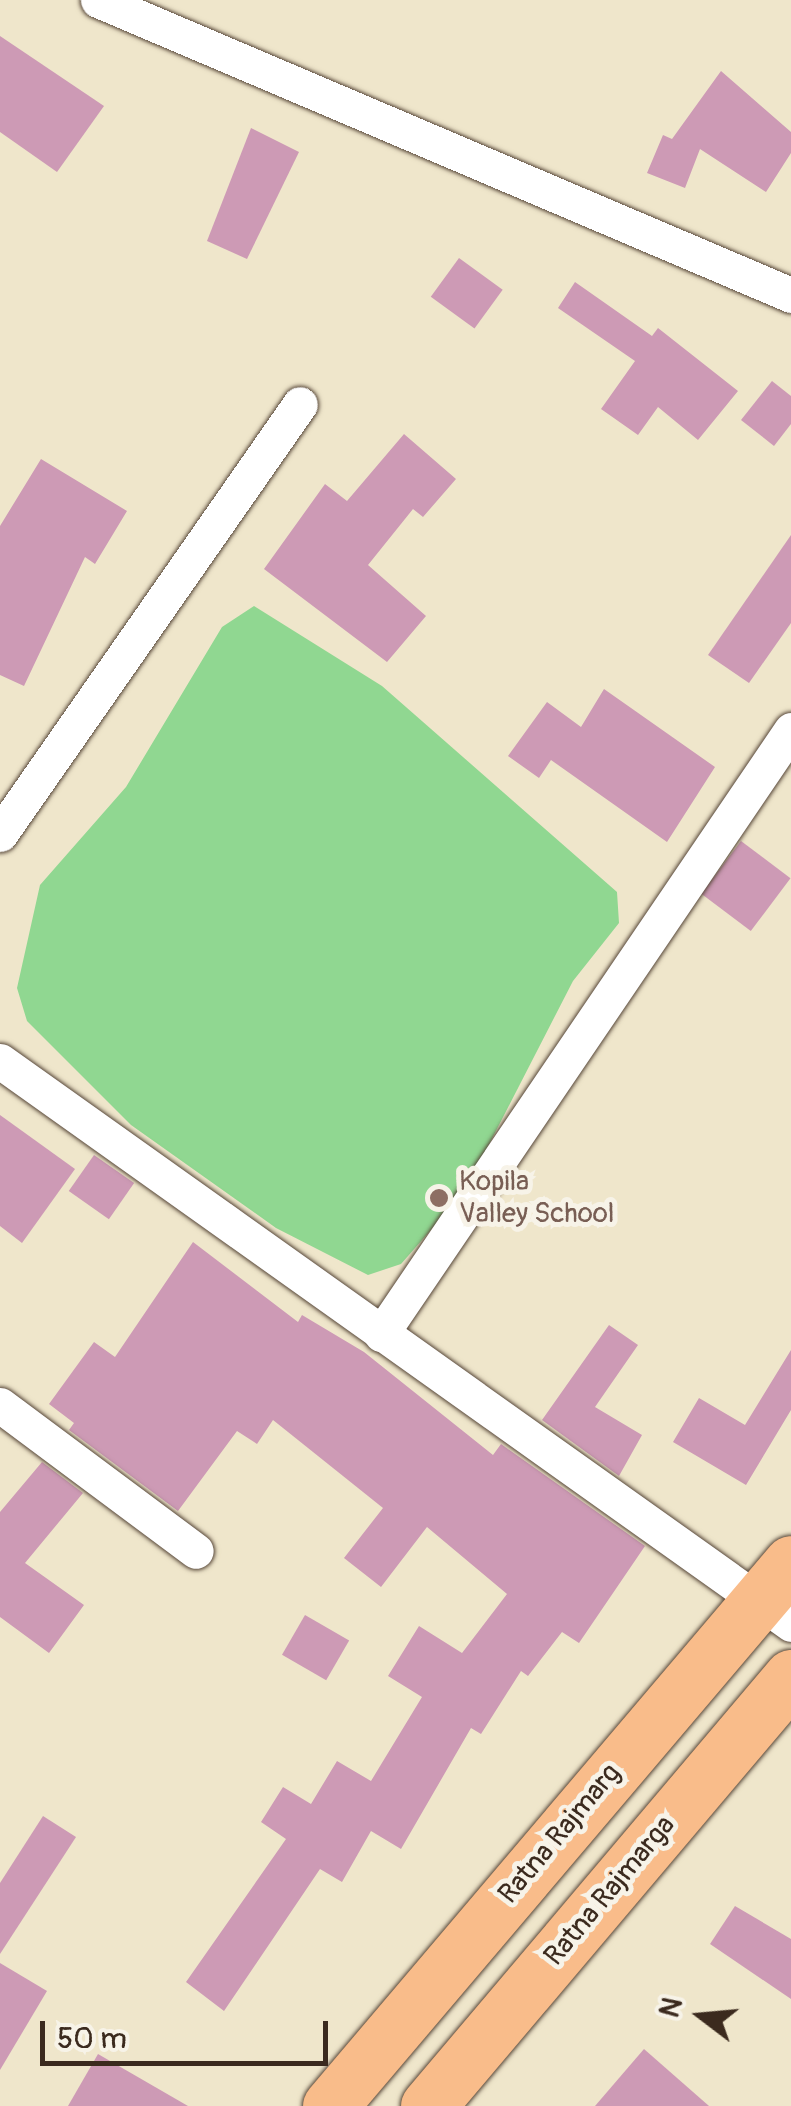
<!DOCTYPE html>
<style>
body{margin:0}
#map{position:relative;width:791px;height:2106px;overflow:hidden;background:#efe6cb;font-family:Pangolin,sans-serif}
div>[style]{position:absolute}
.green>*{inset:0;background:#90d791}
.building>*{inset:0;background:#cd9ab5;transform-origin:0 0}
.roads{filter:drop-shadow(0 0 2px #564638) drop-shadow(0 0 2px #564638)}
.minor>*{height:35px;margin:-17.5px;padding:0 17.5px;transform-origin:17.5px;border-radius:17.5px;background:#fff}
.primary>*{height:55px;margin:-27.5px;padding:0 27.5px;transform-origin:27.5px;border-radius:27.5px;background:#f9bc8a}
.dots>*{width:28px;height:28px;translate:-50% -50%;box-sizing:border-box;border:5px solid #f7f3e8;border-radius:50%}
span{translate:-50% -50%;white-space:nowrap;text-align:center;line-height:1.15;-webkit-text-stroke:10px #f7f3e8;paint-order:stroke}
.education-label{font-size:28px;color:#785e54}
.left{translate:0 -50%;text-align:left}
.street-label{font-size:28px;color:#3b2a1e}
.north{position:absolute;left:651px;top:1966px;width:100px;height:100px;-webkit-text-stroke:8px #f7f3e8;paint-order:stroke;rotate:286deg;font-size:28px;font-weight:700;line-height:40px;text-align:center;color:#3b2a1e}
.north::after{content:'';display:block;margin:auto;width:35px;height:45px;background:#3b2a1e;clip-path:polygon(50% 0,100% 100%,50% 72%,0 100%)}
.scale{position:absolute;left:40px;top:2021px;width:288px;height:45px;box-sizing:border-box;border:5px solid #3b2a1e;border-top:0;padding-left:12px;font-size:30px;line-height:35px;white-space:nowrap;color:#3b2a1e;-webkit-text-stroke:8px #f7f3e8;paint-order:stroke}
</style>
<div id="map">
<div class="green">
<div style="clip-path:polygon(254px 606px,382px 686px,617px 892px,619px 923px,573px 981px,465px 1191px,401px 1264px,368px 1275px,276px 1228px,131px 1125px,27px 1021px,17px 988px,40px 885px,126px 787px,222px 627px)"></div>
</div>
<div class="building">
<div style="clip-path:polygon(0 36px,104px 106px,57px 172px,0 132px)"></div>
<div style="clip-path:polygon(721px 71px,791px 132px,791px 153px,766px 192px,700px 149px,685px 188px,647px 173px,663px 135px,672px 139px)"></div>
<div style="clip-path:polygon(251px 128px,299px 152px,247px 259px,207px 241px)"></div>
<div style="left:459px;top:258px;width:54px;height:48px;rotate:36deg"></div>
<div style="clip-path:polygon(575px 282px,652px 336px,658px 328px,738px 391px,698px 440px,658px 407px,638px 435px,601px 409px,635px 361px,558px 308px)"></div>
<div style="clip-path:polygon(772px 381px,791px 396px,791px 424px,774px 446px,741px 420px)"></div>
<div style="clip-path:polygon(404px 434px,456px 479px,423px 517px,413px 509px,368px 565px,426px 616px,387px 662px,264px 569px,325px 484px,347px 501px)"></div>
<div style="clip-path:polygon(41px 459px,127px 511px,95px 564px,85px 557px,24px 686px,0 675px,0 526px)"></div>
<div style="clip-path:polygon(791px 535px,791px 623px,749px 683px,708px 655px)"></div>
<div style="clip-path:polygon(604px 689px,715px 767px,667px 842px,551px 760px,539px 778px,508px 756px,547px 702px,581px 727px)"></div>
<div style="left:741px;top:841px;width:62px;height:66px;rotate:37deg"></div>
<div style="clip-path:polygon(0 1115px,75px 1169px,22px 1243px,0 1226px)"></div>
<div style="left:94px;top:1155px;width:49px;height:44px;rotate:35deg"></div>
<div style="clip-path:polygon(193px 1242px,298px 1322px,302px 1315px,364px 1352px,493px 1455px,501px 1444px,645px 1546px,579px 1643px,562px 1632px,528px 1676px,521px 1671px,481px 1734px,471px 1728px,401px 1849px,371px 1831px,342px 1882px,320px 1869px,224px 2011px,186px 1982px,286px 1839px,261px 1822px,283px 1787px,311px 1804px,337px 1761px,371px 1781px,422px 1697px,388px 1676px,419px 1626px,462px 1653px,507px 1594px,427px 1527px,381px 1587px,344px 1558px,383px 1508px,273px 1420px,257px 1444px,237px 1431px,178px 1511px,69px 1430px,74px 1423px,49px 1404px,94px 1342px,115px 1357px)"></div>
<div style="clip-path:polygon(609px 1325px,638px 1345px,595px 1407px,642px 1435px,619px 1476px,542px 1420px)"></div>
<div style="clip-path:polygon(791px 1350px,791px 1410px,746px 1485px,673px 1442px,699px 1398px,745px 1425px)"></div>
<div style="clip-path:polygon(42px 1462px,83px 1493px,25px 1563px,84px 1605px,49px 1653px,0 1617px,0 1512px)"></div>
<div style="left:305px;top:1615px;width:51px;height:46px;rotate:30deg"></div>
<div style="clip-path:polygon(43px 1816px,76px 1837px,0 1954px,0 1883px)"></div>
<div style="clip-path:polygon(735px 1906px,791px 1939px,791px 1999px,710px 1944px)"></div>
<div style="clip-path:polygon(0 1963px,47px 1991px,0 2070px)"></div>
<div style="clip-path:polygon(644px 2049px,709px 2106px,595px 2106px)"></div>
<div style="clip-path:polygon(98px 2054px,188px 2106px,68px 2106px)"></div>
</div>
<div class="roads">
<div class="minor">
<div style="left:98px;top:0;width:753px;rotate:23.06deg"></div>
<div style="left:0;top:834px;width:524px;rotate:-55.1deg"></div>
<div style="left:0;top:1061px;width:971px;rotate:35.44deg"></div>
<div style="left:381px;top:1334px;width:730px;rotate:-55.83deg"></div>
<div style="left:0;top:1405px;width:244px;rotate:36.7deg"></div>
</div>
<div class="primary">
<div style="left:330px;top:2106px;width:712px;rotate:-49.67deg"></div>
<div style="left:428px;top:2106px;width:562px;rotate:-49.76deg"></div>
</div>
</div>
<div class="dots">
<div style="left:439px;top:1198px;background:#8d6e63"></div>
</div>
<div class="education-label">
<span class="left" style="left:459px;top:1198px">Kopila<br>Valley School</span>
</div>
<div class="street-label">
<span style="left:560px;top:1834px;rotate:-50deg">Ratna Rajmarg</span>
<span style="left:610px;top:1891px;rotate:-50deg">Ratna Rajmarga</span>
</div>
<div class="north">N</div>
<div class="scale">50 m</div>
</div>
